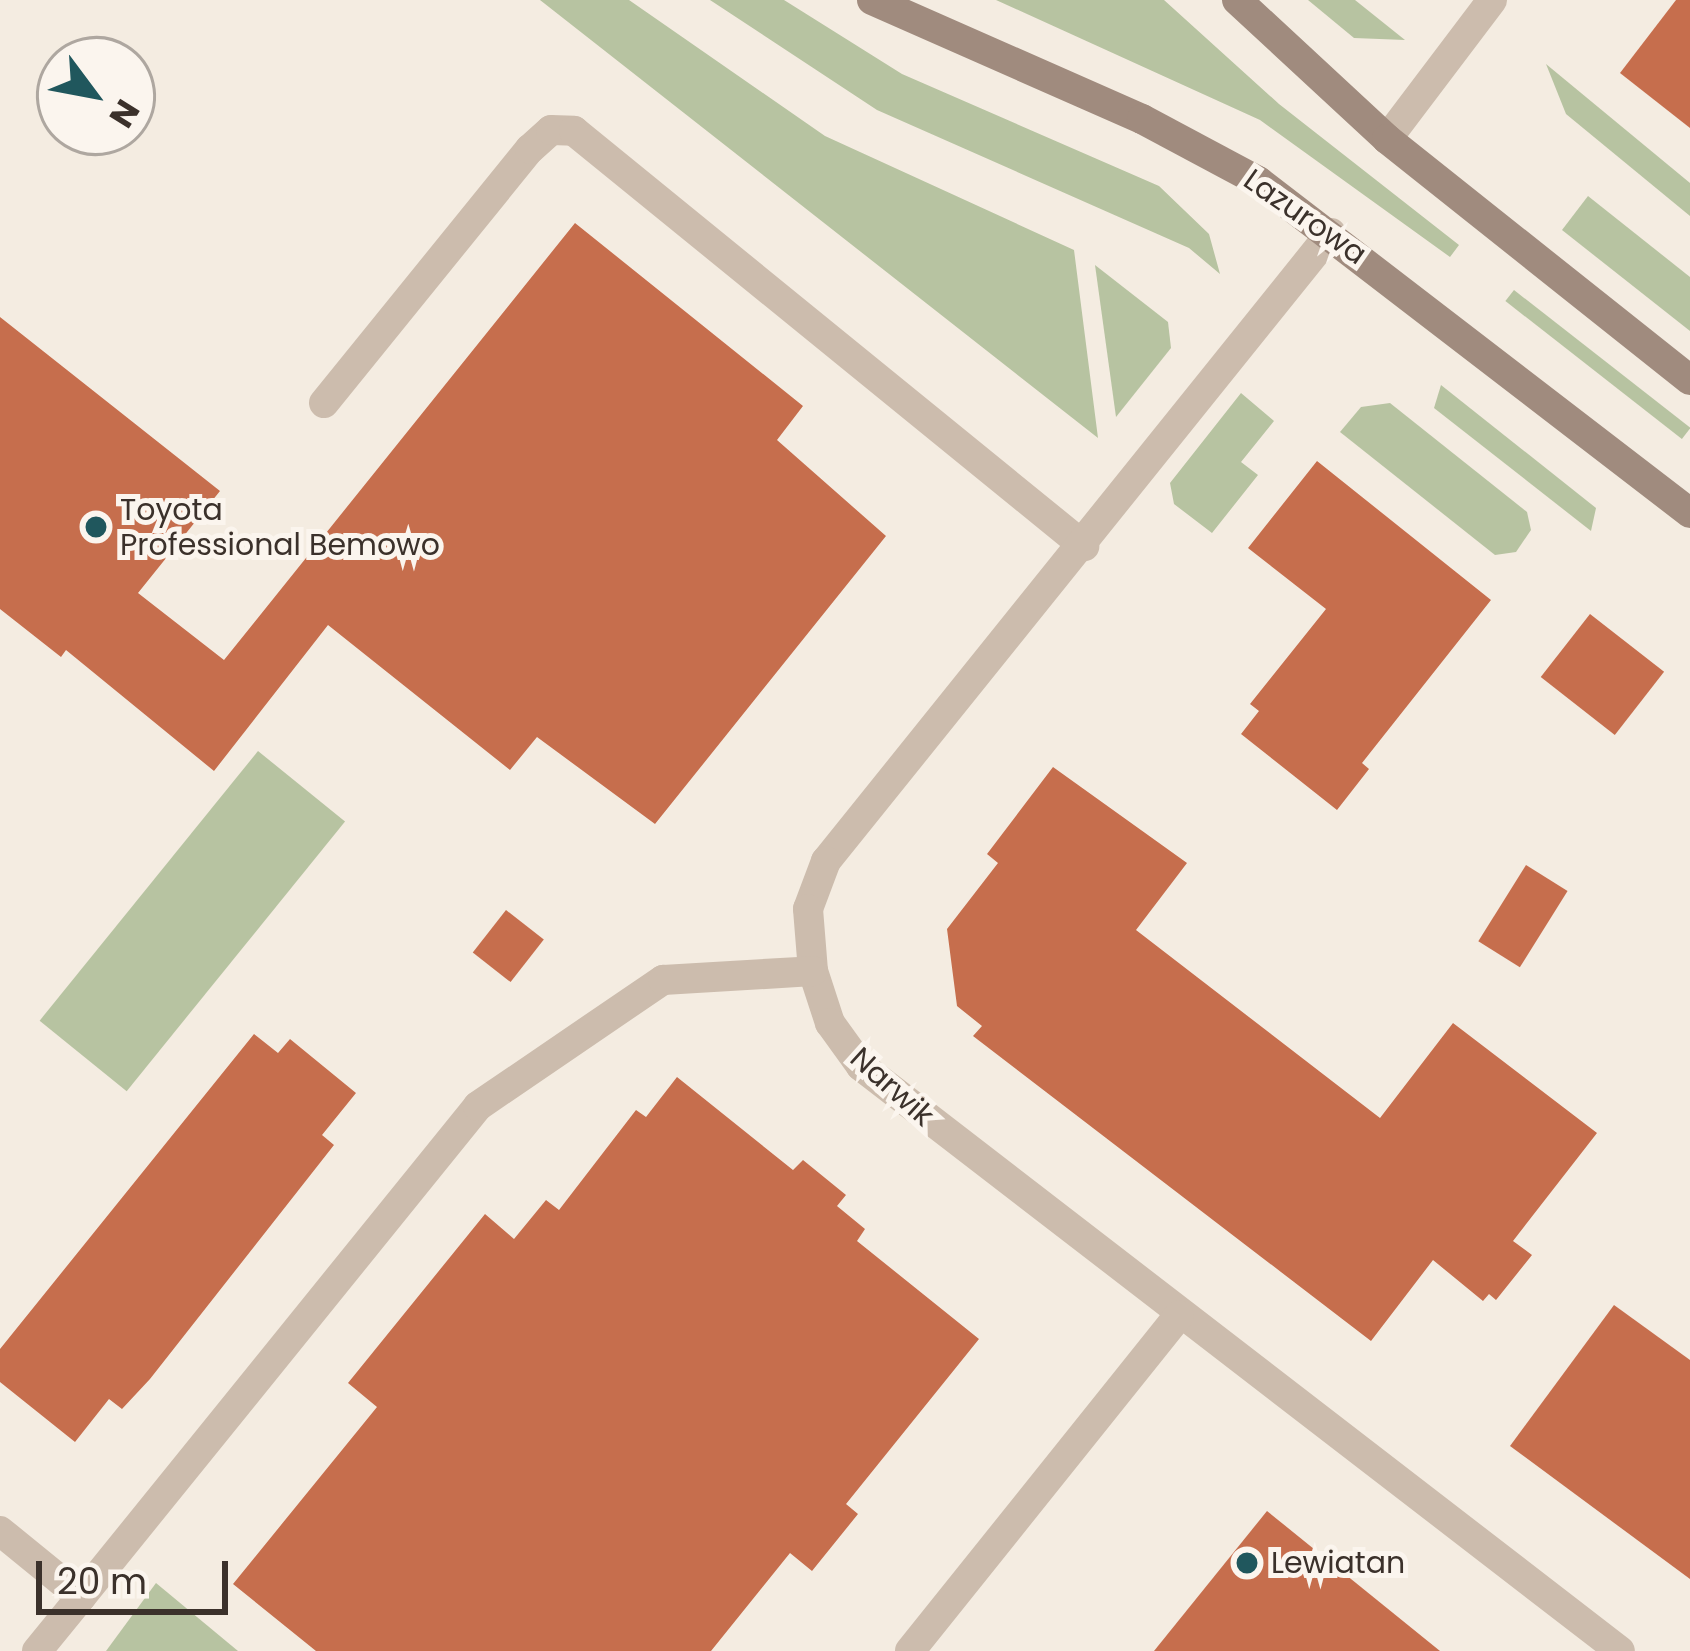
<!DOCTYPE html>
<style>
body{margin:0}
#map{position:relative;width:1690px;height:1651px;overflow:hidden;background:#f4ece1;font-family:Poppins,sans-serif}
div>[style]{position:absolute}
.green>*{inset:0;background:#b7c3a1;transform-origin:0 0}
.building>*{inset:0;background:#c66e4d;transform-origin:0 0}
.service>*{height:30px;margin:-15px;padding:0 15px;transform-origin:15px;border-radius:15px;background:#ccbcad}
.minor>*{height:30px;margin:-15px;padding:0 15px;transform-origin:15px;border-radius:15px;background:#ccbcad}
.secondary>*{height:30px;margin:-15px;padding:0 15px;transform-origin:15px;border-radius:15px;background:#a08b7e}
.dots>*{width:33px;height:33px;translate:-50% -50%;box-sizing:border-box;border:6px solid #fbf5ee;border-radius:50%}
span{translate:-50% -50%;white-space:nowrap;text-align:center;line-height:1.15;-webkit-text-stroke:10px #fbf5ee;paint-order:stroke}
.street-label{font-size:30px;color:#3b312b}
.poi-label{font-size:30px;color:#3b312b}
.left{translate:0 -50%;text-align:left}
.north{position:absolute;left:36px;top:36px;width:120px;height:120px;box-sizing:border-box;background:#fbf5ee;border:3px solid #aea7a0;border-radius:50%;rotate:122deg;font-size:33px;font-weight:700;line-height:48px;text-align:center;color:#3b312b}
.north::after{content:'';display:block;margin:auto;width:42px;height:54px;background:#20575d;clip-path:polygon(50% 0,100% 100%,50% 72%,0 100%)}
.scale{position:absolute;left:36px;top:1561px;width:192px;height:54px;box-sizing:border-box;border:6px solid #3b312b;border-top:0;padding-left:15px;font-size:36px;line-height:42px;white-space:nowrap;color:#3b312b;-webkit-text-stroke:9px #fbf5ee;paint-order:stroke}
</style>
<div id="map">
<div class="green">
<div style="clip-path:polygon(540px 0,629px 0,825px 136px,1074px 250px,1098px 438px)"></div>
<div style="clip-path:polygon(710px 0,784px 0,902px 74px,1159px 186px,1209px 234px,1220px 274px,1189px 248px,877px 110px)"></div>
<div style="clip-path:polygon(996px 0,1164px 0,1279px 104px,1459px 245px,1450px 257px,1260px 120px)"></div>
<div style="clip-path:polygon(1308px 0,1355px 0,1405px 40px,1354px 38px)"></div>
<div style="clip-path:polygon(1546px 64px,1690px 183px,1690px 216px,1566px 114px)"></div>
<div style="clip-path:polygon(1588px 196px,1690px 277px,1690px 331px,1562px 230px)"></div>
<div style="clip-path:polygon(1095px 265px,1168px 322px,1171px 348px,1116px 417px)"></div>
<div style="left:1514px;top:290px;width:224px;height:14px;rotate:38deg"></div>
<div style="clip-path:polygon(1441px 385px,1596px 508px,1591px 531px,1434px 408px)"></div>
<div style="clip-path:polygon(1241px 393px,1274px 421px,1241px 462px,1258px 475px,1212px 533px,1174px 504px,1170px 483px)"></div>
<div style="clip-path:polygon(1390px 403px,1527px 512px,1531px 530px,1516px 552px,1495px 555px,1340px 432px,1361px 407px)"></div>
<div style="left:258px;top:751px;width:112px;height:347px;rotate:39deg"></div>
<div style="clip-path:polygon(156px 1583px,238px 1651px,106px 1651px)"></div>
</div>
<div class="building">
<div style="clip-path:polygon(1676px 0,1690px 0,1690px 128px,1620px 73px)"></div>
<div style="clip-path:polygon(575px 223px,803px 406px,777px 440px,886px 536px,655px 824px,537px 737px,510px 770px,328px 625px,214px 771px,66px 650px,61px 657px,0 609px,0 317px,220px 491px,138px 593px,224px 660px)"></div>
<div style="clip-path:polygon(1317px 461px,1491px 600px,1362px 763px,1369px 769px,1337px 810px,1241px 734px,1259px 711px,1250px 704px,1326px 609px,1248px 548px)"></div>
<div style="left:1590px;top:614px;width:94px;height:80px;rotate:38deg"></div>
<div style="clip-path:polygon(1053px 767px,1187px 863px,1136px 930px,1380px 1118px,1453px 1023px,1597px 1133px,1513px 1241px,1532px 1255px,1496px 1300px,1489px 1294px,1483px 1301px,1433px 1260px,1371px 1341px,973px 1036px,982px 1026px,957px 1006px,947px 929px,998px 863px,987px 854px)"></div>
<div style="left:1526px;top:865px;width:49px;height:90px;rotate:32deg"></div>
<div style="left:506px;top:910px;width:48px;height:54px;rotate:38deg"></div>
<div style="clip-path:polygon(254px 1034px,278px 1053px,290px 1039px,356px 1093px,322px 1135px,334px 1145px,150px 1379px,122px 1409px,109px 1399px,75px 1442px,0 1382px,0 1349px)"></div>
<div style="clip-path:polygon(677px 1077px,793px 1170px,803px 1160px,846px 1195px,837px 1206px,865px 1229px,857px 1241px,979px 1339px,846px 1504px,858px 1514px,812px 1571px,790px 1553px,711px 1651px,316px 1651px,233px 1584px,377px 1407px,348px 1383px,485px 1214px,514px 1239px,546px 1200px,559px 1210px,636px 1110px,646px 1117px)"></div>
<div style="clip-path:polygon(1614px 1305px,1690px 1360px,1690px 1579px,1510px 1446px)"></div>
<div style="clip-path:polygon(1267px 1511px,1440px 1651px,1154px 1651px)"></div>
</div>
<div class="service">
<div style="left:324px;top:403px;width:327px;rotate:-51deg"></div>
<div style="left:530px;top:149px;width:28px;rotate:-42deg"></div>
<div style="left:551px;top:130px;width:23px;rotate:2deg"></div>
<div style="left:574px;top:131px;width:658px;rotate:39.14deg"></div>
</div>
<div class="minor">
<div style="left:1387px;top:139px;width:174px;rotate:-52.9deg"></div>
<div style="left:1331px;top:233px;width:806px;rotate:128.8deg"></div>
<div style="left:826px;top:861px;width:51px;rotate:110.6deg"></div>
<div style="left:808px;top:909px;width:62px;rotate:85.4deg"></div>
<div style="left:813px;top:971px;width:55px;rotate:71.9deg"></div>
<div style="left:830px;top:1023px;width:53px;rotate:54.2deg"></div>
<div style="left:861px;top:1066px;width:958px;rotate:37.62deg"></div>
<div style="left:0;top:1531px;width:104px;rotate:39.2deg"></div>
<div style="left:81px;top:1597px;width:631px;rotate:-51.04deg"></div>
<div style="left:478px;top:1106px;width:224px;rotate:-34.3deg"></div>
<div style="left:663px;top:980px;width:150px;rotate:-3.4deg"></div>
<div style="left:37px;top:1651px;width:70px;rotate:-50.8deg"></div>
<div style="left:910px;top:1651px;width:430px;rotate:-51.3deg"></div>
</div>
<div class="secondary">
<div style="left:872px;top:0;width:295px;rotate:23.8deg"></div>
<div style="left:1142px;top:119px;width:132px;rotate:28.1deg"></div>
<div style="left:1258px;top:181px;width:545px;rotate:37.54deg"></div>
<div style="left:1237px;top:0;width:205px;rotate:42.8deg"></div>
<div style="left:1387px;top:139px;width:387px;rotate:38.5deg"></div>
</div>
<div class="dots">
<div style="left:96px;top:527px;background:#20575d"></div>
<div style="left:1247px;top:1563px;background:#20575d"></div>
</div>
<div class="street-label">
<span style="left:1305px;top:217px;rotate:35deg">Lazurowa</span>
<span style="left:892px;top:1087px;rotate:42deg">Narwik</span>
</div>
<div class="poi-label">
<span class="left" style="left:120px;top:527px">Toyota<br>Professional Bemowo</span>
<span class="left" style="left:1271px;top:1563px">Lewiatan</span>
</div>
<div class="north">N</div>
<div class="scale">20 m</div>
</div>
